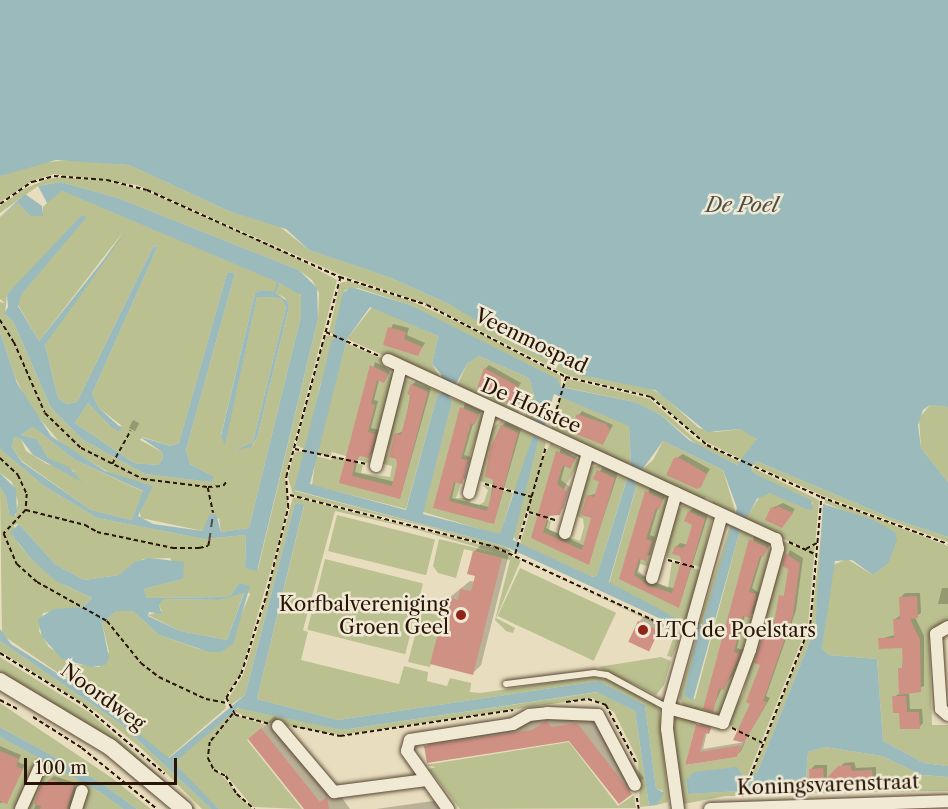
<!DOCTYPE html>
<style>
body{margin:0}
#map{position:relative;width:948px;height:809px;overflow:hidden;background:#e8debf;font-family:"Libre Caslon Text",serif}
div>[style]{position:absolute}
.green>*{inset:0;background:#bac08f;transform-origin:0 0}
.water>*{inset:0;background:#9ababb}
.shadow>*{inset:0;background:#0003;transform-origin:0 0}
.ferry>*{height:1.5px;margin-top:-0.75px;transform-origin:0;background:repeating-linear-gradient(90deg,#514e45 0 8px,transparent 0 14px)}
.building>*{inset:0;background:#d09185;transform-origin:0 0}
.path>*{height:1.5px;margin-top:-0.75px;transform-origin:0;background:repeating-linear-gradient(90deg,#2a1406 0 4.5px,transparent 0 7.5px)}
.roads{filter:drop-shadow(0 0 2px #5a4634) drop-shadow(0 0 2px #5a4634)}
.lane>*{height:6px;margin:-3px;padding:0 3px;transform-origin:3px;border-radius:3px;background:#f0ead5}
.street>*{height:12px;margin:-6px;padding:0 6px;transform-origin:6px;border-radius:6px;background:#f0ead5}
.secondary>*{height:16px;margin:-8px;padding:0 8px;transform-origin:8px;border-radius:8px;background:#f0ead5}
.dots>*{width:16px;height:16px;translate:-50% -50%;box-sizing:border-box;border:3px solid #f0ead5;border-radius:50%}
span{translate:-50% -50%;white-space:nowrap;text-align:center;line-height:1.15;-webkit-text-stroke:5px #f0ead5;paint-order:stroke}
.street-label{font-size:20px;color:#2a1406}
.poi-label{font-size:20px;color:#2a1406}
.right{translate:-100% -50%;text-align:right}
.left{translate:0 -50%;text-align:left}
.water-label{font-size:21px;color:#514e45;font-style:italic}
.scale{position:absolute;left:24px;top:758px;width:153px;height:27px;box-sizing:border-box;border:3px solid #2a1406;border-top:0;padding-left:8px;font-size:18px;line-height:21px;white-space:nowrap;color:#2a1406;-webkit-text-stroke:4px #f0ead5;paint-order:stroke}
</style>
<div id="map">
<div class="green">
<div style="clip-path:polygon(70px 160px,129px 165px,231px 212px,279px 226px,309px 250px,391px 278px,449px 304px,563px 367px,594px 378px,648px 387px,662px 395px,699px 428px,716px 432px,740px 429px,756px 436px,757px 444px,743px 460px,702px 440px,651px 396px,569px 376px,427px 304px,341px 275px,137px 185px,54px 174px,32px 181px,0 202px,0 176px,37px 163px)"></div>
<div style="clip-path:polygon(evenodd,63px 177px,106px 181px,146px 191px,279px 249px,337px 280px,285px 477px,288px 502px,279px 541px,241px 673px,224px 700px,226px 708px,168px 758px,91px 695px,2px 635px,0 487px,6px 497px,9px 514px,16px 515px,18px 502px,12px 482px,0 473px,0 449px,44px 486px,97px 518px,204px 539px,246px 535px,245px 568px,258px 569px,318px 319px,319px 293px,312px 280px,299px 270px,118px 198px,61px 182px,38px 186px,0 213px,0 206px,22px 190px,47px 179px,63px 177px,19px 524px,55px 564px,84px 580px,119px 575px,143px 559px,170px 558px,183px 579px,144px 589px,147px 598px,223px 597px,231px 595px,239px 583px,250px 594px,228px 646px,221px 652px,199px 649px,159px 635px,133px 611px,117px 611px,102px 623px,109px 652px,99px 667px,74px 664px,49px 647px,39px 631px,43px 613px,83px 607px,92px 598px,64px 585px,31px 559px,18px 543px,14px 525px,19px 524px)"></div>
<div style="clip-path:polygon(evenodd,60px 190px,278px 282px,274px 293px,262px 290px,255px 293px,221px 435px,225px 442px,257px 297px,281px 298px,286px 307px,253px 442px,235px 450px,253px 445px,257px 438px,289px 307px,285px 298px,276px 293px,278px 283px,295px 289px,302px 297px,301px 316px,249px 528px,221px 532px,219px 518px,203px 531px,141px 518px,139px 509px,153px 486px,115px 476px,62px 445px,30px 407px,15px 377px,0 332px,0 302px,5px 303px,0 299px,0 217px,18px 203px,30px 216px,42px 216px,43px 207px,60px 190px,86px 217px,22px 294px,18px 305px,39px 341px,123px 232px,45px 345px,58px 398px,66px 404px,77px 402px,153px 247px,158px 246px,92px 394px,99px 408px,122px 426px,110px 426px,88px 403px,75px 423px,134px 463px,158px 465px,163px 459px,162px 452px,140px 440px,142px 437px,171px 446px,179px 443px,227px 273px,235px 273px,186px 450px,190px 464px,212px 476px,211px 482px,145px 474px,83px 440px,51px 408px,13px 321px,5px 315px,7px 294px,86px 217px)"></div>
<div style="clip-path:polygon(348px 281px,411px 301px,462px 324px,561px 376px,561px 387px,410px 305px,358px 288px,345px 290px,334px 330px,336px 336px,329px 332px,340px 283px)"></div>
<div style="clip-path:polygon(372px 307px,438px 336px,432px 364px,443px 382px,347px 339px)"></div>
<div style="clip-path:polygon(329px 335px,336px 338px,320px 386px,306px 450px,296px 445px,325px 337px)"></div>
<div style="clip-path:polygon(346px 343px,385px 360px,383px 365px,393px 375px,369px 463px,332px 452px,330px 457px,317px 453px)"></div>
<div style="clip-path:polygon(479px 356px,529px 378px,536px 402px,535px 424px,524px 420px,526px 414px,519px 411px,517px 416px,456px 388px,467px 364px)"></div>
<div style="clip-path:polygon(404px 379px,442px 393px,437px 396px,406px 509px,312px 485px,316px 456px,331px 460px,333px 456px,363px 465px,361px 473px,390px 477px,392px 466px,383px 464px)"></div>
<div style="clip-path:polygon(568px 379px,650px 399px,696px 440px,742px 463px,737px 465px,697px 445px,661px 415px,635px 402px,563px 387px)"></div>
<div style="clip-path:polygon(560px 396px,629px 425px,631px 468px,551px 431px)"></div>
<div style="clip-path:polygon(449px 397px,480px 410px,483px 417px,456px 498px,471px 498px,470px 503px,479px 505px,484px 502px,488px 490px,482px 485px,513px 493px,500px 535px,423px 512px,452px 402px)"></div>
<div style="clip-path:polygon(930px 405px,948px 407px,948px 482px,921px 448px,919px 418px)"></div>
<div style="clip-path:polygon(501px 421px,533px 435px,516px 491px,480px 481px,491px 429px)"></div>
<div style="clip-path:polygon(33px 427px,75px 460px,144px 492px,132px 520px,91px 510px,22px 461px,12px 447px,14px 437px,21px 439px,26px 451px,47px 464px,76px 472px,48px 458px,37px 439px,21px 435px)"></div>
<div style="clip-path:polygon(539px 438px,546px 442px,517px 542px,513px 535px)"></div>
<div style="clip-path:polygon(663px 441px,723px 470px,737px 517px,712px 506px,713px 501px,706px 497px,704px 502px,639px 472px,653px 460px)"></div>
<div style="left:551px;top:443px;width:34px;height:71px;rotate:30deg"></div>
<div style="clip-path:polygon(299px 451px,306px 453px,295px 491px,504px 546px,514px 553px,428px 527px,293px 495px,288px 477px,294px 453px)"></div>
<div style="clip-path:polygon(756px 461px,891px 518px,948px 537px,948px 542px,821px 495px,752px 464px)"></div>
<div style="clip-path:polygon(600px 465px,627px 478px,597px 575px,593px 577px,520px 544px,529px 514px,551px 521px,549px 530px,580px 541px,584px 527px,583px 519px,577px 516px,581px 496px,589px 468px)"></div>
<div style="clip-path:polygon(751px 467px,819px 500px,808px 625px,746px 780px,686px 780px,688px 794px,793px 788px,799px 794px,726px 796px,683px 804px,672px 721px,677px 716px,697px 720px,685px 765px,737px 757px,747px 736px,761px 743px,725px 723px,743px 694px,782px 541px,803px 548px,744px 520px,762px 494px,773px 493px,808px 510px,813px 503px,755px 474px)"></div>
<div style="clip-path:polygon(634px 481px,664px 494px,668px 501px,647px 566px,640px 564px,637px 573px,668px 588px,672px 562px,700px 570px,685px 623px,609px 584px,636px 488px)"></div>
<div style="clip-path:polygon(293px 497px,494px 548px,677px 632px,680px 638px,672px 657px,667px 656px,675px 633px,521px 560px,496px 618px,515px 628px,513px 633px,506px 631px,495px 620px,510px 560px,464px 549px,456px 578px,438px 573px,433px 566px,439px 539px,497px 553px,411px 528px,335px 511px,303px 630px,308px 632px,301px 660px,399px 684px,404px 666px,428px 672px,427px 681px,447px 686px,450px 678px,471px 683px,470px 692px,480px 693px,593px 677px,609px 680px,656px 705px,659px 710px,668px 802px,657px 805px,663px 791px,656px 788px,645px 705px,599px 681px,338px 720px,257px 699px,304px 506px,295px 503px,245px 695px,229px 706px,228px 699px,243px 675px,261px 618px)"></div>
<div style="clip-path:polygon(825px 499px,948px 546px,948px 621px,934px 628px,929px 637px,932px 725px,948px 725px,948px 766px,924px 763px,883px 741px,877px 659px,829px 655px,822px 649px,833px 565px,847px 559px,873px 575px,888px 564px,895px 532px,825px 503px,815px 628px,757px 773px,750px 779px,811px 626px)"></div>
<div style="clip-path:polygon(684px 505px,712px 518px,701px 567px,666px 557px,677px 510px)"></div>
<div style="left:337px;top:515px;width:101px;height:37px;rotate:14deg"></div>
<div style="clip-path:polygon(730px 525px,733px 527px,704px 623px,696px 626px,700px 622px)"></div>
<div style="clip-path:polygon(740px 530px,768px 543px,770px 553px,738px 667px,721px 713px,714px 715px,684px 706px,679px 698px,696px 639px,692px 638px,694px 631px,700px 636px,684px 696px,695px 699px)"></div>
<div style="left:325px;top:559px;width:101px;height:73px;rotate:14deg"></div>
<div style="left:520px;top:568px;width:106px;height:53px;rotate:25deg"></div>
<div style="clip-path:polygon(244px 592px,227px 640px,180px 631px,148px 615px,162px 611px,159px 605px,164px 599px,219px 600px)"></div>
<div style="clip-path:polygon(423px 605px,434px 608px,433px 614px,442px 616px,430px 667px,408px 662px)"></div>
<div style="clip-path:polygon(0 641px,122px 725px,211px 809px,202px 809px,142px 749px,98px 713px,0 651px)"></div>
<div style="clip-path:polygon(0 657px,90px 713px,196px 809px,189px 809px,0 677px)"></div>
<div style="clip-path:polygon(661px 657px,671px 661px,664px 685px,656px 695px,598px 667px)"></div>
<div style="clip-path:polygon(599px 692px,635px 711px,649px 806px,640px 807px,638px 760px,614px 712px,592px 698px,341px 735px,258px 721px,233px 711px,242px 707px,342px 730px)"></div>
<div style="clip-path:polygon(0 703px,112px 778px,151px 809px,137px 809px,100px 782px,0 727px)"></div>
<div style="clip-path:polygon(229px 713px,265px 725px,247px 740px,302px 809px,253px 807px,225px 774px,216px 769px,252px 809px,219px 809px,175px 766px,178px 758px)"></div>
<div style="clip-path:polygon(0 737px,100px 792px,123px 809px,0 809px)"></div>
<div style="clip-path:polygon(569px 742px,618px 806px,634px 795px,636px 808px,460px 809px,429px 769px,436px 767px,425px 765px)"></div>
<div style="clip-path:polygon(825px 747px,882px 756px,922px 775px,948px 777px,948px 791px,805px 793px,808px 752px)"></div>
</div>
<div class="water">
<div style="clip-path:polygon(evenodd,0 0,948px 0,948px 407px,930px 405px,923px 410px,918px 425px,921px 448px,948px 482px,948px 537px,891px 518px,756px 461px,751px 468px,755px 474px,811px 500px,813px 509px,808px 510px,770px 493px,757px 499px,740px 530px,693px 700px,684px 696px,698px 632px,678px 627px,504px 546px,294px 490px,332px 340px,336px 338px,334px 330px,343px 293px,351px 287px,410px 305px,557px 379px,561px 387px,635px 402px,661px 415px,689px 440px,737px 465px,757px 439px,740px 429px,707px 432px,655px 390px,580px 375px,521px 347px,449px 304px,391px 278px,309px 250px,286px 229px,231px 212px,129px 165px,56px 160px,0 176px,0 0,370px 307px,438px 336px,432px 364px,441px 374px,442px 393px,437px 396px,406px 510px,310px 484px,347px 339px,370px 307px,0 0,479px 356px,529px 378px,536px 402px,535px 424px,544px 428px,554px 394px,629px 426px,631px 466px,597px 575px,593px 577px,513px 540px,539px 438px,533px 435px,500px 534px,423px 514px,452px 402px,449px 397px,467px 364px,479px 356px,0 0,663px 441px,723px 470px,737px 508px,702px 626px,685px 623px,609px 582px,636px 487px,634px 481px,663px 441px)"></div>
<div style="clip-path:polygon(evenodd,61px 182px,118px 198px,299px 270px,317px 288px,318px 319px,257px 571px,245px 568px,246px 535px,204px 539px,97px 518px,44px 486px,0 449px,0 332px,17px 383px,51px 436px,105px 471px,153px 486px,138px 516px,153px 524px,203px 531px,209px 515px,216px 514px,221px 532px,249px 528px,301px 316px,301px 295px,279px 283px,276px 293px,287px 301px,289px 307px,257px 438px,251px 447px,235px 450px,253px 442px,286px 307px,281px 298px,257px 297px,225px 445px,221px 436px,255px 293px,262px 290px,274px 292px,277px 282px,62px 191px,47px 203px,38px 186px,61px 182px,33px 427px,75px 460px,143px 491px,132px 520px,91px 510px,22px 462px,12px 447px,14px 437px,21px 439px,33px 455px,82px 482px,69px 467px,48px 458px,37px 439px,21px 435px,33px 427px)"></div>
<div style="clip-path:polygon(25px 194px,42px 206px,43px 216px,30px 216px,18px 203px,0 217px)"></div>
<div style="clip-path:polygon(82px 215px,86px 218px,22px 294px,18px 306px,39px 341px,125px 233px,45px 345px,58px 398px,66px 404px,77px 402px,153px 247px,158px 246px,92px 394px,99px 408px,122px 429px,118px 431px,110px 426px,88px 403px,75px 423px,134px 463px,158px 465px,163px 459px,162px 452px,140px 437px,171px 446px,179px 443px,227px 273px,235px 273px,186px 450px,190px 464px,214px 477px,211px 482px,145px 474px,83px 440px,51px 408px,13px 321px,4px 314px,8px 307px,7px 294px)"></div>
<div style="clip-path:polygon(0 473px,16px 489px,17px 512px,13px 517px,9px 514px,6px 497px,0 487px)"></div>
<div style="clip-path:polygon(295px 503px,304px 505px,257px 699px,338px 720px,599px 681px,645px 705px,656px 788px,664px 793px,657px 805px,649px 806px,635px 711px,597px 692px,342px 730px,238px 708px,174px 763px,219px 809px,211px 809px,122px 725px,0 641px,0 629px,11px 644px,91px 695px,169px 758px,245px 695px)"></div>
<div style="clip-path:polygon(823px 504px,871px 519px,895px 532px,897px 540px,888px 564px,873px 575px,852px 560px,835px 561px,822px 649px,829px 655px,877px 659px,883px 741px,924px 763px,948px 766px,948px 777px,922px 775px,882px 756px,825px 747px,808px 752px,805px 793px,793px 788px,688px 794px,686px 780px,694px 772px,737px 767px,745px 780px,757px 773px,815px 628px)"></div>
<div style="clip-path:polygon(evenodd,19px 524px,55px 564px,84px 580px,119px 575px,135px 562px,149px 558px,184px 562px,183px 579px,144px 589px,147px 598px,223px 597px,231px 595px,239px 583px,250px 586px,233px 644px,221px 652px,209px 652px,159px 635px,133px 611px,117px 611px,102px 623px,109px 658px,105px 665px,91px 667px,62px 659px,42px 637px,38px 619px,54px 609px,83px 607px,92px 598px,56px 581px,31px 559px,10px 532px,19px 524px,244px 593px,227px 640px,180px 631px,148px 616px,149px 612px,162px 614px,159px 605px,164px 599px,219px 600px,244px 593px)"></div>
<div style="clip-path:polygon(0 727px,100px 782px,137px 809px,123px 809px,100px 792px,0 737px)"></div>
</div>
<div class="shadow">
<div style="clip-path:polygon(393px 324px,409px 328px,407px 335px,425px 343px,418px 354px,385px 344px)"></div>
<div style="clip-path:polygon(375px 362px,391px 370px,384px 382px,379px 380px,374px 400px,378px 401px,371px 428px,379px 430px,373px 452px,369px 456px,359px 454px,355px 472px,395px 482px,399px 464px,396px 434px,404px 431px,412px 385px,416px 381px,431px 388px,400px 498px,340px 482px)"></div>
<div style="clip-path:polygon(489px 365px,521px 383px,512px 397px,485px 369px)"></div>
<div style="clip-path:polygon(465px 403px,481px 411px,473px 424px,464px 455px,471px 457px,465px 479px,456px 481px,452px 498px,489px 507px,502px 426px,506px 422px,521px 429px,494px 523px,435px 507px)"></div>
<div style="clip-path:polygon(582px 411px,613px 425px,603px 443px,569px 427px)"></div>
<div style="left:133px;top:420px;width:7px;height:9px;rotate:27deg"></div>
<div style="clip-path:polygon(561px 448px,578px 455px,570px 467px,565px 465px,561px 480px,570px 487px,563px 509px,550px 515px,546px 528px,585px 546px,593px 517px,588px 496px,597px 493px,601px 481px,595px 478px,603px 467px,618px 473px,588px 564px,532px 537px)"></div>
<div style="clip-path:polygon(683px 454px,710px 469px,701px 483px,675px 459px)"></div>
<div style="clip-path:polygon(650px 488px,666px 496px,658px 507px,650px 535px,655px 537px,650px 555px,641px 558px,638px 571px,653px 582px,675px 589px,683px 561px,676px 547px,680px 543px,688px 545px,694px 524px,689px 512px,693px 508px,708px 515px,679px 606px,620px 579px)"></div>
<div style="clip-path:polygon(783px 503px,795px 509px,786px 522px,772px 508px)"></div>
<div style="clip-path:polygon(754px 536px,771px 544px,762px 555px,752px 588px,759px 593px,754px 613px,745px 615px,737px 648px,743px 650px,733px 675px,722px 688px,712px 710px)"></div>
<div style="clip-path:polygon(483px 543px,510px 550px,481px 665px,473px 673px,449px 598px,470px 581px,475px 582px,474px 552px)"></div>
<div style="clip-path:polygon(790px 550px,803px 558px,796px 610px,766px 696px,770px 698px,747px 737px,768px 622px,776px 619px,785px 592px,790px 568px,784px 565px)"></div>
<div style="clip-path:polygon(942px 588px,948px 588px,948px 604px,938px 604px)"></div>
<div style="clip-path:polygon(905px 593px,920px 593px,921px 613px,915px 617px,924px 636px,924px 686px,909px 692px,910px 709px,922px 709px,923px 723px,919px 727px,894px 697px,900px 693px,904px 646px,880px 639px,895px 635px,895px 619px,901px 615px,901px 597px)"></div>
<div style="clip-path:polygon(645px 615px,664px 624px,649px 649px,639px 622px)"></div>
<div style="clip-path:polygon(590px 710px,644px 778px,619px 802px,570px 739px,426px 747px,439px 733px)"></div>
<div style="clip-path:polygon(275px 716px,334px 790px,341px 786px,343px 799px,350px 809px,305px 809px,250px 739px)"></div>
<div style="clip-path:polygon(701px 721px,714px 724px,707px 732px,703px 749px,745px 742px,741px 751px,736px 756px,687px 763px)"></div>
<div style="clip-path:polygon(0 746px,21px 755px,18px 762px,25px 765px,6px 802px,0 803px)"></div>
<div style="clip-path:polygon(854px 762px,856px 768px,876px 767px,876px 780px,872px 784px,863px 779px,849px 780px,844px 784px,811px 785px,811px 769px,815px 765px,827px 765px,827px 780px,844px 763px)"></div>
<div style="clip-path:polygon(54px 776px,76px 783px,73px 809px,34px 809px,43px 785px)"></div>
<div style="clip-path:polygon(447px 799px,448px 809px,376px 809px)"></div>
</div>
<div class="ferry">
<div style="left:209px;top:541px;width:29px;rotate:-82deg"></div>
</div>
<div class="building">
<div style="clip-path:polygon(388px 327px,406px 332px,404px 339px,422px 347px,418px 356px,383px 345px)"></div>
<div style="clip-path:polygon(370px 365px,388px 374px,384px 383px,377px 380px,371px 404px,375px 405px,368px 432px,376px 434px,369px 458px,360px 456px,356px 459px,352px 476px,392px 486px,397px 464px,396px 459px,389px 457px,395px 433px,401px 435px,411px 396px,407px 394px,411px 384px,428px 392px,400px 499px,339px 483px)"></div>
<div style="clip-path:polygon(484px 368px,519px 387px,513px 400px,508px 403px,477px 388px)"></div>
<div style="clip-path:polygon(460px 407px,479px 415px,474px 425px,471px 423px,461px 459px,468px 460px,462px 484px,454px 482px,449px 501px,487px 511px,494px 484px,492px 479px,485px 477px,490px 449px,501px 425px,518px 433px,494px 524px,433px 508px)"></div>
<div style="clip-path:polygon(577px 414px,606px 424px,610px 430px,603px 445px,569px 431px)"></div>
<div style="clip-path:polygon(556px 451px,575px 459px,570px 469px,563px 465px,557px 484px,567px 492px,560px 515px,548px 516px,543px 532px,582px 550px,591px 518px,581px 515px,587px 495px,594px 497px,599px 482px,593px 479px,597px 470px,615px 478px,589px 565px,531px 538px)"></div>
<div style="clip-path:polygon(678px 457px,707px 474px,701px 487px,697px 489px,666px 475px,674px 458px)"></div>
<div style="clip-path:polygon(645px 491px,663px 500px,659px 510px,656px 508px,646px 539px,652px 541px,646px 561px,639px 559px,634px 575px,649px 586px,672px 593px,681px 561px,680px 556px,672px 554px,675px 546px,682px 548px,686px 545px,692px 525px,684px 521px,688px 511px,705px 519px,679px 608px,619px 579px)"></div>
<div style="clip-path:polygon(777px 506px,793px 513px,782px 528px,765px 520px,771px 507px,776px 509px)"></div>
<div style="clip-path:polygon(749px 539px,768px 548px,763px 557px,760px 556px,749px 592px,756px 594px,756px 598px,750px 618px,743px 616px,734px 652px,740px 654px,724px 690px,719px 689px,713px 712px,703px 709px)"></div>
<div style="clip-path:polygon(473px 551px,502px 558px,473px 675px,430px 664px,447px 597px,458px 600px,460px 589px,471px 591px,475px 576px,467px 574px)"></div>
<div style="clip-path:polygon(785px 553px,800px 563px,793px 615px,763px 701px,767px 702px,744px 743px,733px 740px,750px 704px,746px 702px,760px 665px,754px 663px,767px 621px,774px 623px,779px 595px,784px 596px,788px 569px,782px 566px)"></div>
<div style="clip-path:polygon(917px 596px,918px 618px,910px 619px,920px 640px,921px 692px,899px 695px,898px 668px,903px 668px,902px 648px,879px 649px,878px 638px,894px 638px,893px 619px,900px 619px,899px 597px)"></div>
<div style="left:638px;top:621px;width:23px;height:23px;rotate:25deg"></div>
<div style="clip-path:polygon(892px 696px,906px 696px,907px 712px,919px 712px,920px 729px,900px 729px,899px 713px,893px 713px)"></div>
<div style="clip-path:polygon(546px 721px,552px 727px,577px 723px,632px 794px,619px 804px,569px 741px,427px 763px,424px 746px,532px 730px)"></div>
<div style="clip-path:polygon(696px 724px,711px 728px,709px 734px,705px 733px,700px 752px,742px 745px,737px 757px,685px 765px)"></div>
<div style="clip-path:polygon(261px 728px,320px 802px,327px 797px,329px 809px,304px 809px,248px 739px)"></div>
<div style="clip-path:polygon(0 751px,19px 759px,16px 766px,23px 769px,7px 804px,0 801px)"></div>
<div style="clip-path:polygon(850px 765px,852px 771px,872px 770px,873px 785px,862px 785px,862px 780px,844px 782px,844px 786px,810px 787px,809px 769px,823px 768px,824px 781px,838px 766px)"></div>
<div style="clip-path:polygon(49px 779px,74px 786px,67px 809px,40px 809px,41px 806px,34px 804px,41px 784px,47px 786px)"></div>
</div>
<div class="path">
<div style="left:0;top:204px;width:39px;rotate:-35deg"></div>
<div style="left:32px;top:182px;width:23px;rotate:-15deg"></div>
<div style="left:54px;top:176px;width:53px;rotate:4.3deg"></div>
<div style="left:107px;top:180px;width:41px;rotate:14deg"></div>
<div style="left:147px;top:190px;width:212px;rotate:24.3deg"></div>
<div style="left:340px;top:277px;width:91px;rotate:17.8deg"></div>
<div style="left:427px;top:305px;width:157px;rotate:27.4deg"></div>
<div style="left:566px;top:377px;width:87px;rotate:13.2deg"></div>
<div style="left:651px;top:397px;width:74px;rotate:40.6deg"></div>
<div style="left:707px;top:445px;width:125px;rotate:24.5deg"></div>
<div style="left:821px;top:497px;width:135px;rotate:20.3deg"></div>
<div style="left:0;top:320px;width:26px;rotate:58deg"></div>
<div style="left:14px;top:342px;width:77px;rotate:66.4deg"></div>
<div style="left:45px;top:413px;width:50px;rotate:44.2deg"></div>
<div style="left:81px;top:448px;width:69px;rotate:26.6deg"></div>
<div style="left:143px;top:479px;width:65px;rotate:7deg"></div>
<div style="left:208px;top:487px;width:15px;rotate:-4deg"></div>
<div style="left:223px;top:486px;width:6px;rotate:-51deg"></div>
<div style="left:326px;top:332px;width:58px;rotate:24.4deg"></div>
<div style="left:552px;top:424px;width:49px;rotate:-73.4deg"></div>
<div style="left:295px;top:449px;width:73px;rotate:11.9deg"></div>
<div style="left:0;top:458px;width:25px;rotate:43deg"></div>
<div style="left:18px;top:475px;width:21px;rotate:65deg"></div>
<div style="left:27px;top:494px;width:16px;rotate:94deg"></div>
<div style="left:26px;top:510px;width:33px;rotate:133deg"></div>
<div style="left:4px;top:534px;width:33px;rotate:67deg"></div>
<div style="left:17px;top:564px;width:27px;rotate:42deg"></div>
<div style="left:37px;top:582px;width:80px;rotate:29.1deg"></div>
<div style="left:107px;top:621px;width:54px;rotate:51deg"></div>
<div style="left:141px;top:663px;width:23px;rotate:38deg"></div>
<div style="left:159px;top:677px;width:52px;rotate:25.1deg"></div>
<div style="left:206px;top:699px;width:20px;rotate:11deg"></div>
<div style="left:112px;top:464px;width:38px;rotate:-61deg"></div>
<div style="left:485px;top:484px;width:49px;rotate:15.5deg"></div>
<div style="left:208px;top:488px;width:25px;rotate:78deg"></div>
<div style="left:290px;top:495px;width:211px;rotate:14.2deg"></div>
<div style="left:495px;top:547px;width:200px;rotate:24.8deg"></div>
<div style="left:26px;top:510px;width:61px;rotate:14.3deg"></div>
<div style="left:85px;top:525px;width:14px;rotate:30deg"></div>
<div style="left:97px;top:532px;width:78px;rotate:11.9deg"></div>
<div style="left:173px;top:548px;width:26px"></div>
<div style="left:199px;top:548px;width:9px;rotate:-13deg"></div>
<div style="left:208px;top:546px;width:5px;rotate:-79deg"></div>
<div style="left:529px;top:512px;width:28px;rotate:17deg"></div>
<div style="left:789px;top:542px;width:29px;rotate:25deg"></div>
<div style="left:806px;top:549px;width:13px;rotate:-29deg"></div>
<div style="left:515px;top:554px;width:112px;rotate:-74deg"></div>
<div style="left:668px;top:560px;width:28px;rotate:15deg"></div>
<div style="left:0;top:653px;width:99px;rotate:31.8deg"></div>
<div style="left:84px;top:705px;width:106px;rotate:40.4deg"></div>
<div style="left:0;top:700px;width:20px;rotate:27deg"></div>
<div style="left:566px;top:702px;width:22px;rotate:-8deg"></div>
<div style="left:588px;top:699px;width:19px;rotate:18deg"></div>
<div style="left:606px;top:705px;width:67px;rotate:62.3deg"></div>
<div style="left:233px;top:714px;width:36px;rotate:129deg"></div>
<div style="left:210px;top:742px;width:16px;rotate:97deg"></div>
<div style="left:208px;top:758px;width:13px;rotate:63deg"></div>
<div style="left:214px;top:770px;width:13px;rotate:27deg"></div>
<div style="left:226px;top:776px;width:21px;rotate:59deg"></div>
<div style="left:237px;top:794px;width:23px;rotate:41deg"></div>
<div style="left:33px;top:717px;width:58px;rotate:32.3deg"></div>
<div style="left:82px;top:748px;width:97px;rotate:39.1deg"></div>
<div style="left:268px;top:724px;width:34px;rotate:-165deg"></div>
<div style="left:235px;top:715px;width:19px;rotate:-118deg"></div>
<div style="left:226px;top:698px;width:28px;rotate:-58deg"></div>
<div style="left:241px;top:674px;width:82px;rotate:-72.2deg"></div>
<div style="left:266px;top:596px;width:91px;rotate:-76deg"></div>
<div style="left:288px;top:508px;width:31px;rotate:-94deg"></div>
<div style="left:286px;top:477px;width:206px;rotate:-74.8deg"></div>
<div style="left:293px;top:726px;width:48px;rotate:12deg"></div>
<div style="left:340px;top:736px;width:175px;rotate:-8.5deg"></div>
<div style="left:732px;top:728px;width:34px;rotate:26deg"></div>
<div style="left:742px;top:797px;width:185px;rotate:-68.4deg"></div>
<div style="left:810px;top:625px;width:127px;rotate:-85deg"></div>
<div style="left:637px;top:798px;width:11px;rotate:80deg"></div>
</div>
<div class="roads">
<div class="lane">
<div style="left:506px;top:684px;width:89px;rotate:-7.1deg"></div>
<div style="left:594px;top:673px;width:13px;rotate:9deg"></div>
<div style="left:607px;top:675px;width:69px;rotate:28.4deg"></div>
</div>
<div class="street">
<div style="left:388px;top:360px;width:427px;rotate:24.8deg"></div>
<div style="left:776px;top:539px;width:10px;rotate:79deg"></div>
<div style="left:778px;top:549px;width:105px;rotate:105.5deg"></div>
<div style="left:750px;top:650px;width:78px;rotate:110.3deg"></div>
<div style="left:723px;top:723px;width:57px;rotate:-164.7deg"></div>
<div style="left:376px;top:466px;width:102px;rotate:-75.8deg"></div>
<div style="left:469px;top:493px;width:87px;rotate:-75.3deg"></div>
<div style="left:565px;top:533px;width:83px;rotate:-74deg"></div>
<div style="left:652px;top:578px;width:88px;rotate:-74.2deg"></div>
<div style="left:948px;top:627px;width:14px;rotate:150deg"></div>
<div style="left:936px;top:634px;width:75px;rotate:86.2deg"></div>
<div style="left:941px;top:709px;width:9px;rotate:41deg"></div>
<div style="left:278px;top:726px;width:87px;rotate:49.7deg"></div>
<div style="left:334px;top:792px;width:93px;rotate:-7.4deg"></div>
<div style="left:21px;top:809px;width:44px;rotate:-65.8deg"></div>
<div style="left:76px;top:809px;width:19px;rotate:-72deg"></div>
<div style="left:448px;top:809px;width:71px;rotate:-125.3deg"></div>
<div style="left:407px;top:751px;width:11px;rotate:-75deg"></div>
<div style="left:410px;top:740px;width:104px;rotate:-8.8deg"></div>
<div style="left:513px;top:724px;width:18px;rotate:-29deg"></div>
<div style="left:529px;top:715px;width:18px;rotate:-6deg"></div>
<div style="left:547px;top:713px;width:51px;rotate:2.2deg"></div>
<div style="left:598px;top:715px;width:79px;rotate:62.1deg"></div>
<div style="left:678px;top:809px;width:81px;rotate:-97.8deg"></div>
<div style="left:667px;top:729px;width:21px;rotate:-87deg"></div>
<div style="left:668px;top:708px;width:200px;rotate:-74.4deg"></div>
<div style="left:710px;top:809px;width:238px;rotate:-1.9deg"></div>
</div>
<div class="secondary">
<div style="left:0;top:681px;width:128px;rotate:31deg"></div>
<div style="left:110px;top:747px;width:97px;rotate:40deg"></div>
</div>
</div>
<div class="dots">
<div style="left:461px;top:615px;background:#8f2418"></div>
<div style="left:643px;top:630px;background:#8f2418"></div>
</div>
<div class="street-label">
<span style="left:531px;top:341px;rotate:26deg">Veenmospad</span>
<span style="left:531px;top:406px;rotate:24deg">De Hofstee</span>
<span style="left:103px;top:697px;rotate:36deg">Noordweg</span>
<span style="left:828px;top:785px;rotate:-2deg">Koningsvarenstraat</span>
</div>
<div class="poi-label">
<span class="right" style="left:449px;top:616px">Korfbalvereniging<br>Groen Geel</span>
<span class="left" style="left:655px;top:630px">LTC de Poelstars</span>
</div>
<div class="water-label">
<span style="left:742px;top:205px">De Poel</span>
</div>
<div class="scale">100 m</div>
</div>
